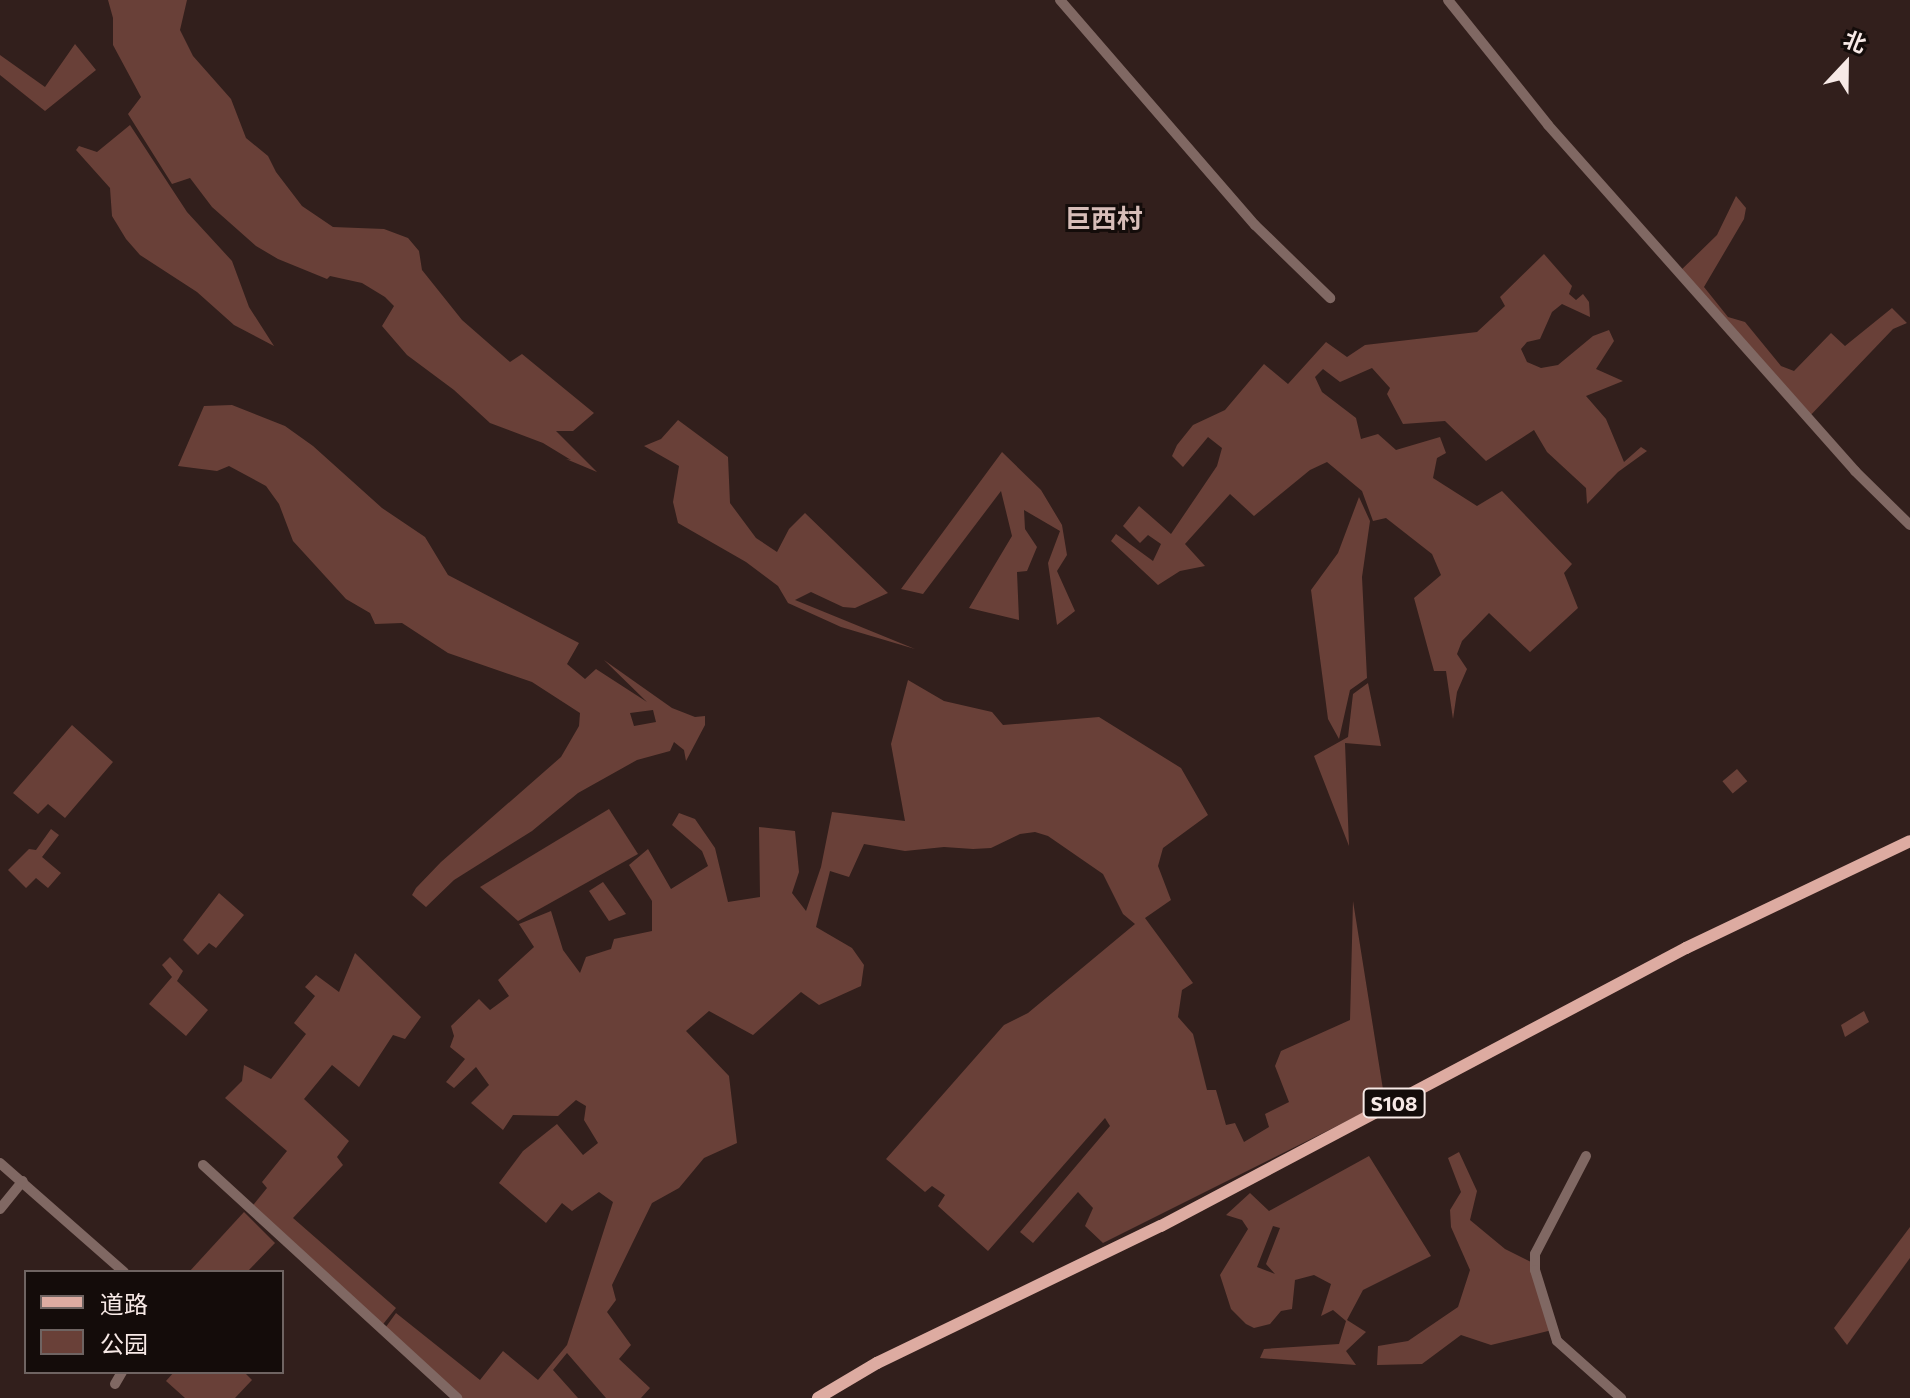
<!DOCTYPE html>
<meta charset="utf-8">
<style>
body{margin:0}
#map{position:relative;width:1910px;height:1398px;overflow:hidden;background:#321f1c;font-family:Commissioner,"Noto Sans SC",sans-serif}
div>[style]{position:absolute}
.green>*{inset:0;background:#694038;transform-origin:0 0}
.minor>*{height:10px;margin:-5px;padding:0 5px;transform-origin:5px;border-radius:5px;background:#806863}
.major>*{height:12px;margin:-6px;padding:0 6px;transform-origin:6px;border-radius:6px;background:#ddaba1}
span{translate:-50% -50%;white-space:nowrap;text-align:center;line-height:1.15;-webkit-text-stroke:6px #140c0a;paint-order:stroke}
.shield-label span{padding:2px 6px;background:#140c0a;border:2px solid;border-radius:6px;-webkit-text-stroke-width:0}
.shield-label{font-size:20px;color:#f7e9e6;font-weight:700}
.quarter-label{font-size:26px;color:#d7bdb8;font-weight:700}
.legend{position:absolute;left:24px;top:1270px;width:260px;height:104px;box-sizing:border-box;background:#140c0a;border:2px solid #6f6462;margin:0;padding:10px 14px;list-style:none;font-size:24px;color:#f7e9e6}
.legend li{display:flex;align-items:center;gap:16px;height:40px}
.legend b{width:40px;border:2px solid #6f6462}
.north{position:absolute;left:1806px;top:24px;width:80px;height:80px;-webkit-text-stroke:6px #140c0a;paint-order:stroke;rotate:22deg;font-size:22px;font-weight:700;line-height:32px;text-align:center;color:#f7e9e6}
.north::after{content:'';display:block;margin:auto;width:28px;height:36px;background:#f7e9e6;clip-path:polygon(50% 0,100% 100%,50% 72%,0 100%)}
</style>
<div id="map">
<div class="green">
<div style="clip-path:polygon(108px 0,187px 0,180px 30px,193px 56px,231px 99px,246px 138px,268px 156px,276px 172px,302px 206px,333px 227px,384px 229px,408px 238px,419px 251px,422px 270px,462px 320px,510px 362px,522px 354px,594px 413px,573px 431px,556px 431px,597px 472px,566px 459px,571px 460px,543px 443px,490px 423px,454px 390px,407px 355px,382px 326px,394px 306px,385px 297px,362px 283px,330px 276px,327px 279px,278px 259px,256px 246px,212px 207px,190px 178px,172px 184px,128px 114px,141px 97px,113px 45px,113px 18px)"></div>
<div style="clip-path:polygon(75px 44px,96px 70px,45px 111px,0 75px,0 55px,45px 87px)"></div>
<div style="clip-path:polygon(130px 125px,187px 212px,232px 261px,249px 307px,274px 346px,234px 325px,197px 292px,140px 255px,126px 239px,112px 216px,110px 188px,76px 150px,79px 146px,97px 152px)"></div>
<div style="clip-path:polygon(1736px 196px,1746px 208px,1744px 219px,1704px 287px,1728px 317px,1745px 322px,1781px 366px,1794px 371px,1831px 333px,1845px 346px,1892px 308px,1907px 323px,1893px 329px,1806px 420px,1676px 275px,1717px 235px)"></div>
<div style="clip-path:polygon(1544px 254px,1572px 286px,1569px 294px,1576px 300px,1583px 294px,1589px 302px,1590px 317px,1562px 304px,1552px 312px,1540px 339px,1527px 342px,1521px 349px,1527px 362px,1541px 368px,1558px 365px,1593px 336px,1609px 330px,1614px 341px,1596px 369px,1623px 381px,1586px 396px,1606px 419px,1624px 462px,1641px 447px,1647px 451px,1618px 472px,1587px 504px,1586px 488px,1547px 452px,1534px 430px,1486px 461px,1445px 421px,1403px 424px,1387px 394px,1390px 388px,1372px 368px,1340px 382px,1323px 369px,1315px 377px,1322px 392px,1356px 418px,1361px 439px,1378px 434px,1396px 450px,1440px 437px,1446px 453px,1437px 458px,1433px 478px,1477px 506px,1502px 491px,1572px 564px,1564px 573px,1578px 608px,1530px 652px,1489px 613px,1462px 641px,1457px 654px,1467px 669px,1457px 692px,1453px 719px,1446px 671px,1434px 671px,1414px 598px,1441px 575px,1432px 554px,1386px 518px,1373px 521px,1362px 491px,1327px 462px,1310px 470px,1254px 516px,1230px 494px,1185px 544px,1205px 566px,1180px 571px,1158px 585px,1111px 541px,1116px 534px,1153px 561px,1161px 544px,1148px 535px,1140px 543px,1123px 526px,1139px 506px,1171px 534px,1217px 466px,1222px 448px,1208px 437px,1183px 467px,1172px 456px,1177px 445px,1193px 425px,1225px 410px,1264px 364px,1288px 384px,1326px 342px,1347px 357px,1365px 345px,1477px 332px,1505px 306px,1500px 297px)"></div>
<div style="clip-path:polygon(evenodd,232px 405px,285px 426px,313px 446px,382px 508px,425px 537px,448px 575px,579px 643px,567px 664px,585px 679px,596px 669px,647px 702px,604px 660px,672px 708px,695px 717px,705px 716px,705px 725px,686px 761px,684px 750px,674px 742px,670px 751px,637px 760px,578px 793px,532px 831px,454px 880px,426px 907px,412px 895px,416px 888px,441px 862px,561px 757px,579px 726px,580px 713px,532px 682px,448px 653px,402px 623px,375px 624px,370px 613px,346px 599px,293px 541px,279px 504px,266px 486px,229px 466px,217px 471px,178px 466px,204px 406px,232px 405px,653px 710px,656px 722px,634px 726px,630px 713px,653px 710px)"></div>
<div style="clip-path:polygon(678px 420px,728px 457px,730px 503px,756px 538px,777px 552px,789px 529px,805px 513px,888px 593px,855px 608px,843px 607px,811px 592px,795px 600px,915px 649px,841px 627px,788px 603px,778px 586px,746px 562px,678px 523px,673px 502px,679px 466px,644px 446px,661px 439px)"></div>
<div style="clip-path:polygon(1002px 452px,1041px 490px,1062px 525px,1067px 555px,1057px 571px,1075px 611px,1057px 625px,1048px 563px,1060px 531px,1024px 510px,1025px 529px,1037px 547px,1027px 571px,1017px 572px,1019px 620px,969px 608px,1012px 536px,1001px 491px,923px 594px,901px 589px)"></div>
<div style="clip-path:polygon(1359px 497px,1370px 521px,1362px 577px,1367px 678px,1350px 690px,1339px 739px,1328px 719px,1311px 590px,1338px 553px)"></div>
<div style="clip-path:polygon(908px 680px,944px 701px,992px 712px,1003px 725px,1099px 717px,1181px 768px,1208px 815px,1163px 848px,1158px 866px,1171px 900px,1145px 918px,1193px 983px,1182px 990px,1178px 1017px,1193px 1034px,1207px 1090px,1216px 1090px,1226px 1125px,1235px 1123px,1244px 1142px,1269px 1127px,1265px 1114px,1289px 1102px,1275px 1066px,1281px 1051px,1350px 1020px,1353px 901px,1385px 1102px,1103px 1243px,1085px 1226px,1093px 1208px,1078px 1192px,1033px 1243px,1020px 1232px,1110px 1126px,1105px 1118px,988px 1251px,938px 1206px,945px 1195px,932px 1186px,925px 1192px,886px 1159px,1004px 1025px,1028px 1013px,1135px 924px,1123px 914px,1103px 874px,1048px 836px,1035px 832px,1020px 834px,991px 848px,973px 849px,944px 847px,905px 851px,864px 844px,849px 877px,830px 871px,816px 927px,852px 948px,864px 965px,861px 986px,819px 1005px,801px 992px,753px 1035px,709px 1011px,686px 1031px,729px 1076px,737px 1143px,704px 1158px,679px 1188px,652px 1203px,612px 1285px,616px 1300px,607px 1312px,631px 1345px,619px 1359px,650px 1388px,641px 1398px,606px 1398px,567px 1353px,553px 1370px,578px 1398px,460px 1398px,383px 1331px,396px 1313px,480px 1380px,503px 1351px,538px 1380px,567px 1345px,613px 1202px,599px 1192px,572px 1211px,562px 1203px,546px 1223px,499px 1183px,523px 1151px,557px 1124px,583px 1155px,598px 1143px,584px 1120px,586px 1106px,576px 1100px,558px 1116px,513px 1115px,503px 1130px,471px 1103px,489px 1085px,476px 1067px,454px 1088px,446px 1082px,465px 1059px,450px 1047px,454px 1036px,451px 1026px,479px 999px,490px 1010px,509px 996px,498px 980px,534px 947px,519px 924px,551px 911px,563px 950px,580px 973px,586px 957px,611px 949px,614px 939px,652px 931px,652px 901px,629px 865px,648px 849px,671px 889px,708px 866px,702px 851px,672px 825px,679px 813px,695px 819px,715px 848px,728px 902px,760px 897px,759px 827px,795px 831px,799px 872px,792px 893px,806px 911px,821px 867px,832px 812px,905px 821px,891px 744px)"></div>
<div style="clip-path:polygon(1368px 683px,1381px 746px,1345px 743px,1349px 846px,1314px 756px,1348px 737px,1353px 694px)"></div>
<div style="clip-path:polygon(72px 725px,113px 762px,65px 818px,48px 804px,38px 814px,13px 793px)"></div>
<div style="left:1737px;top:769px;width:16px;height:19px;rotate:50deg"></div>
<div style="clip-path:polygon(609px 809px,638px 854px,518px 921px,480px 887px)"></div>
<div style="clip-path:polygon(51px 829px,59px 835px,42px 857px,61px 873px,48px 888px,36px 878px,26px 888px,8px 870px,29px 849px,36px 850px)"></div>
<div style="clip-path:polygon(603px 882px,626px 914px,609px 921px,589px 891px)"></div>
<div style="clip-path:polygon(219px 893px,244px 915px,216px 948px,209px 943px,198px 955px,183px 940px)"></div>
<div style="clip-path:polygon(355px 953px,421px 1017px,405px 1039px,393px 1035px,359px 1087px,332px 1065px,304px 1099px,349px 1141px,337px 1157px,343px 1165px,293px 1218px,396px 1308px,380px 1328px,250px 1209px,267px 1188px,262px 1182px,287px 1151px,225px 1098px,242px 1081px,244px 1065px,271px 1079px,306px 1034px,294px 1023px,315px 996px,305px 987px,316px 975px,339px 992px)"></div>
<div style="clip-path:polygon(170px 957px,183px 971px,177px 981px,208px 1010px,186px 1036px,149px 1004px,172px 977px,162px 965px)"></div>
<div style="clip-path:polygon(1864px 1011px,1869px 1022px,1845px 1037px,1841px 1025px)"></div>
<div style="clip-path:polygon(1459px 1152px,1477px 1191px,1470px 1220px,1505px 1249px,1531px 1262px,1552px 1330px,1491px 1345px,1461px 1335px,1422px 1364px,1377px 1365px,1378px 1346px,1408px 1341px,1458px 1307px,1470px 1270px,1451px 1227px,1450px 1210px,1461px 1192px,1448px 1158px)"></div>
<div style="clip-path:polygon(evenodd,1369px 1156px,1431px 1256px,1363px 1290px,1347px 1320px,1366px 1332px,1346px 1351px,1356px 1365px,1260px 1358px,1264px 1349px,1339px 1344px,1346px 1321px,1333px 1310px,1321px 1316px,1331px 1284px,1314px 1275px,1295px 1280px,1292px 1309px,1281px 1311px,1270px 1324px,1254px 1328px,1246px 1324px,1231px 1309px,1220px 1275px,1248px 1229px,1242px 1220px,1226px 1215px,1250px 1193px,1269px 1211px,1369px 1156px,1273px 1226px,1280px 1228px,1266px 1264px,1275px 1274px,1257px 1267px,1273px 1226px)"></div>
<div style="clip-path:polygon(244px 1212px,275px 1243px,247px 1272px,189px 1272px)"></div>
<div style="clip-path:polygon(1910px 1227px,1910px 1258px,1847px 1345px,1834px 1328px)"></div>
<div style="clip-path:polygon(174px 1372px,244px 1372px,252px 1380px,235px 1398px,185px 1398px,166px 1381px)"></div>
</div>
<div class="minor">
<div style="left:1060px;top:0;width:298px;rotate:49.1deg"></div>
<div style="left:1255px;top:225px;width:105px;rotate:44.2deg"></div>
<div style="left:1448px;top:0;width:160px;rotate:51.3deg"></div>
<div style="left:1548px;top:125px;width:463px;rotate:48.4deg"></div>
<div style="left:1855px;top:471px;width:77px;rotate:44.5deg"></div>
<div style="left:1586px;top:1156px;width:110px;rotate:117.5deg"></div>
<div style="left:1535px;top:1254px;width:16px;rotate:90deg"></div>
<div style="left:1535px;top:1270px;width:74px;rotate:72.8deg"></div>
<div style="left:1557px;top:1341px;width:86px;rotate:41.7deg"></div>
<div style="left:0;top:1163px;width:165px;rotate:41.3deg"></div>
<div style="left:203px;top:1165px;width:345px;rotate:42.5deg"></div>
<div style="left:0;top:1209px;width:36px;rotate:-51deg"></div>
<div style="left:115px;top:1384px;width:14px;rotate:-60deg"></div>
</div>
<div class="major">
<div style="left:818px;top:1398px;width:69px;rotate:-30.7deg"></div>
<div style="left:877px;top:1363px;width:315px;rotate:-25.8deg"></div>
<div style="left:1161px;top:1226px;width:594px;rotate:-27.9deg"></div>
<div style="left:1686px;top:948px;width:248px;rotate:-25.5deg"></div>
</div>
<div class="shield-label">
<span style="left:1394px;top:1103px">S108</span>
</div>
<div class="quarter-label">
<span style="left:1104px;top:218px">巨西村</span>
</div>
<ul class="legend">
<li><b style="height:10px;background:#ddaba1"></b>道路</li>
<li><b style="height:22px;background:#694038"></b>公园</li>
</ul>
<div class="north">北</div>
</div>
